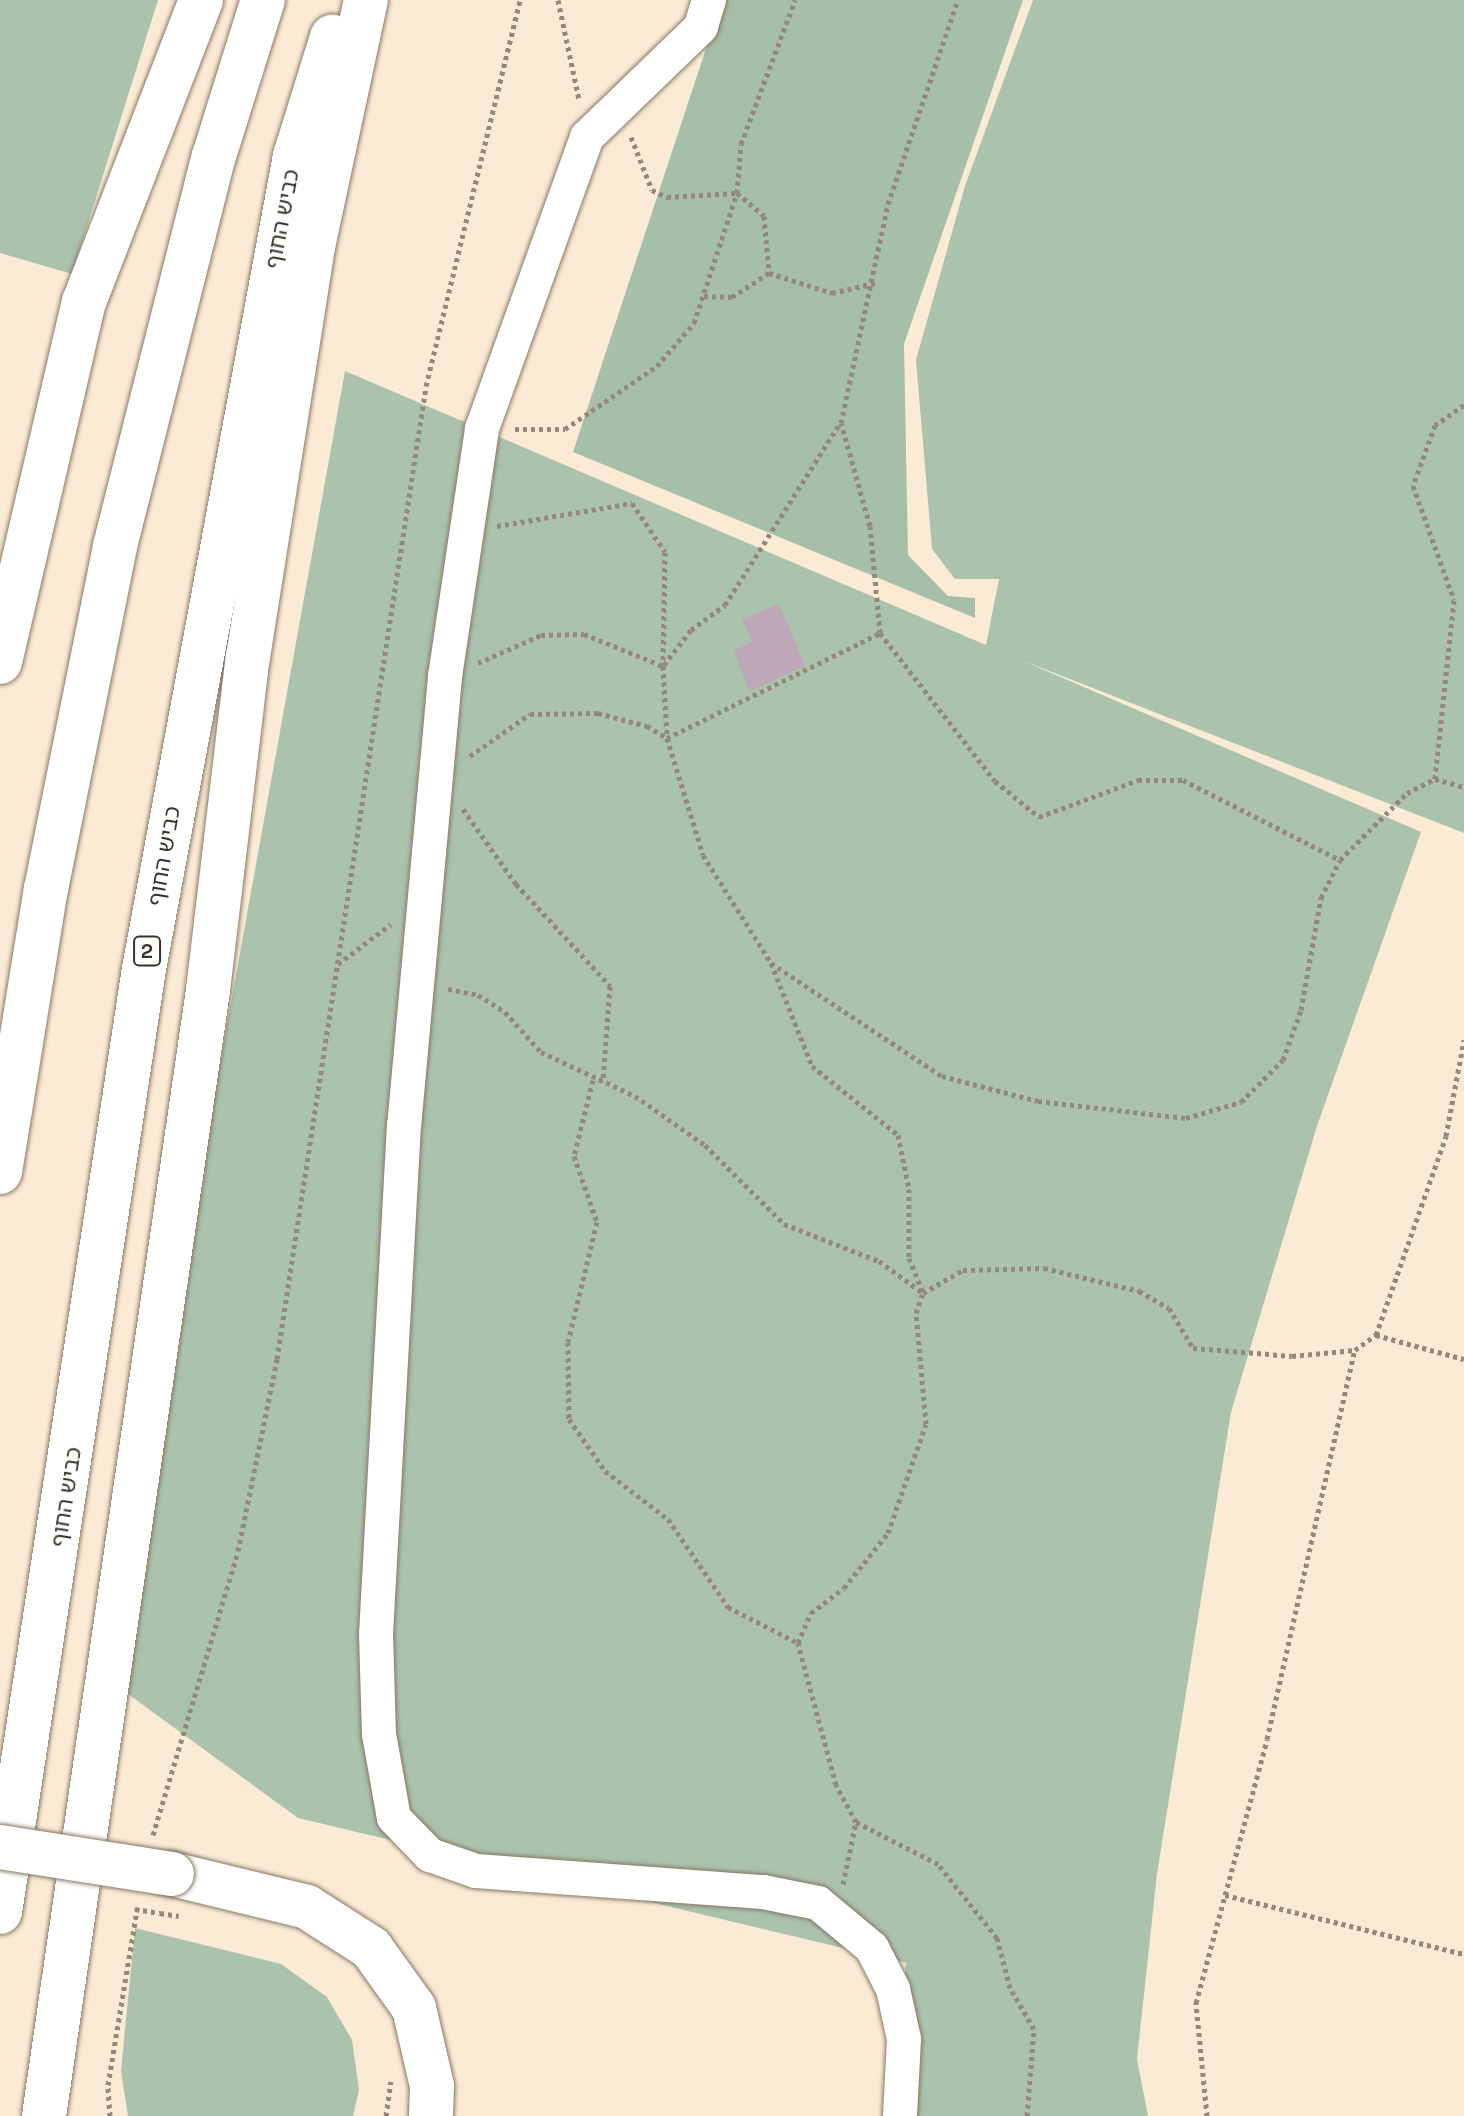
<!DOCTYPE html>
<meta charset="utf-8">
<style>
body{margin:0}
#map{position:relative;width:1464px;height:2116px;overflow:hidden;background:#fbebd5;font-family:"Space Grotesk","Noto Sans Hebrew",sans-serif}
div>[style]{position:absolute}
.green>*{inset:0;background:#abc3ad}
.forest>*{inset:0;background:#a6bfa8}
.building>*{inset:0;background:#bea7b7}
.path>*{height:5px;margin-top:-2.5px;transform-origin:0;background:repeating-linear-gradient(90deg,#938879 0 4px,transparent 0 8px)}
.roads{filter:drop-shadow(0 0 2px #877865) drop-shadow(0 0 2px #877865)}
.minor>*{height:34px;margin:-17px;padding:0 17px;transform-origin:17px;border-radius:17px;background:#fff}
.highway>*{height:44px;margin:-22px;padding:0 22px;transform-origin:22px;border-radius:22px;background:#fff}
.path-bridge>*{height:5px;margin-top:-2.5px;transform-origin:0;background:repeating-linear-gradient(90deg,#938879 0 4px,transparent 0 8px)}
.bridges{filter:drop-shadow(0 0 2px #877865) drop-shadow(0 0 2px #877865)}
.highway-bridge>*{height:44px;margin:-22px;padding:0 22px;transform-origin:22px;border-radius:22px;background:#fff}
span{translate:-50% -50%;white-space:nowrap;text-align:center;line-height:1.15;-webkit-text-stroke:6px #fff;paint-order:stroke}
.shield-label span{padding:2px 6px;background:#fff;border:2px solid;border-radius:6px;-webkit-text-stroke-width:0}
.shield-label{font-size:20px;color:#383229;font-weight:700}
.street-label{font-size:22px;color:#383229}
</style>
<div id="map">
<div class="green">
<div style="clip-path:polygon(0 0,158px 0,72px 274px,0 253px)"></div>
<div style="clip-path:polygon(1033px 0,1464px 0,1464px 833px,1021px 660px,1421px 832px,1317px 1126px,1231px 1412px,1157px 1874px,1137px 2059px,1148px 2116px,890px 2116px,906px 1963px,298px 1818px,128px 1694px,154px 1430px,345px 371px,986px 645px,999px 579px,955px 579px,932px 549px,916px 360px,965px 186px)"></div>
<div style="clip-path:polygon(135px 1928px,281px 1964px,327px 1997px,352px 2040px,359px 2090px,353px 2116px,128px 2116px,121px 2071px)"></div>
</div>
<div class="forest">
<div style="clip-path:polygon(722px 0,1023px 0,904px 344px,908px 555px,948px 596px,975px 598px,975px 618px,573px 452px)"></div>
</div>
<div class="building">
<div style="clip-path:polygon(779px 604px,805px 666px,749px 691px,734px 650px,752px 642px,742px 619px)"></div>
</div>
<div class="path">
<div style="left:558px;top:0;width:102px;rotate:78.1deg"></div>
<div style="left:631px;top:137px;width:57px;rotate:68.4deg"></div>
<div style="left:652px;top:190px;width:17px;rotate:25deg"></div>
<div style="left:667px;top:197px;width:70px;rotate:-3.3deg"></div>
<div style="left:737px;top:193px;width:35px;rotate:40deg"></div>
<div style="left:764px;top:216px;width:57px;rotate:85deg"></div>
<div style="left:769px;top:273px;width:44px;rotate:147deg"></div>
<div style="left:732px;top:297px;width:30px;rotate:-178deg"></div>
<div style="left:769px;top:273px;width:66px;rotate:17.6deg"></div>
<div style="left:832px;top:293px;width:44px;rotate:-13.1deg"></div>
<div style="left:1464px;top:405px;width:35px;rotate:145deg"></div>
<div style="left:1435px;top:425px;width:65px;rotate:109.8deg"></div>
<div style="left:1413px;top:486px;width:121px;rotate:70.2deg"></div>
<div style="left:1454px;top:600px;width:180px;rotate:96.1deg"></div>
<div style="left:1435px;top:779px;width:30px;rotate:15deg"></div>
<div style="left:515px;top:429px;width:50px"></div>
<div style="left:565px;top:429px;width:112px;rotate:-34.4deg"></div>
<div style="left:657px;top:366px;width:57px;rotate:-49.3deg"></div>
<div style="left:694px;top:323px;width:137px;rotate:-71.7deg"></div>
<div style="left:737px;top:193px;width:49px;rotate:-85.3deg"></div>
<div style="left:741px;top:144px;width:154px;rotate:-69.4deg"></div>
<div style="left:497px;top:526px;width:137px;rotate:-9.7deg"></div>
<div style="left:632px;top:503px;width:59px;rotate:56deg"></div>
<div style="left:665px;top:552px;width:114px;rotate:91deg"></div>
<div style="left:880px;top:633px;width:187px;rotate:52.2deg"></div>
<div style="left:995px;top:781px;width:57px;rotate:39.3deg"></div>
<div style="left:1039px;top:817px;width:106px;rotate:-20.5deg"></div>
<div style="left:1138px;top:780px;width:45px"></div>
<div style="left:1183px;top:780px;width:176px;rotate:27deg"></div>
<div style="left:478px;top:663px;width:69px;rotate:-24deg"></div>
<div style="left:541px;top:635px;width:43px;rotate:-1.3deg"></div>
<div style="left:584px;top:634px;width:85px;rotate:22.1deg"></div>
<div style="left:663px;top:666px;width:72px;rotate:86.8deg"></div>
<div style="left:667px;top:738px;width:237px;rotate:-26.2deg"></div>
<div style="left:880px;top:633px;width:107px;rotate:-95.3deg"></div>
<div style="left:870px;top:526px;width:107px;rotate:-105.7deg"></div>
<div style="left:841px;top:423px;width:224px;rotate:-77.9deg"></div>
<div style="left:888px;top:204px;width:216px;rotate:-71.1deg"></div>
<div style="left:664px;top:665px;width:44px;rotate:-52.4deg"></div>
<div style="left:691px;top:630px;width:42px;rotate:-36.3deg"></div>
<div style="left:725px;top:605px;width:215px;rotate:-57.7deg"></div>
<div style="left:470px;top:756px;width:73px;rotate:-35deg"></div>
<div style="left:530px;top:714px;width:68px;rotate:-0.8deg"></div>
<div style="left:598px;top:713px;width:51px;rotate:14.9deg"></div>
<div style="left:647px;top:726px;width:23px;rotate:31deg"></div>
<div style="left:667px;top:738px;width:122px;rotate:72.9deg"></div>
<div style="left:703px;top:855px;width:128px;rotate:57.8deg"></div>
<div style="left:771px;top:963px;width:205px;rotate:33.5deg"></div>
<div style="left:942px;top:1076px;width:99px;rotate:14.6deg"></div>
<div style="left:1038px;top:1101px;width:149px;rotate:6.6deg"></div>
<div style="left:1186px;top:1118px;width:57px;rotate:-16.2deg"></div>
<div style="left:1241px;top:1102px;width:59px;rotate:-45deg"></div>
<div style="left:1283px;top:1060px;width:53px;rotate:-70.2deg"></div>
<div style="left:1301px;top:1010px;width:114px;rotate:-79.9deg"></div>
<div style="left:1321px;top:898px;width:42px;rotate:-63.4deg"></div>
<div style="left:1340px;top:860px;width:95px;rotate:-45deg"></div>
<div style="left:1407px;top:793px;width:31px;rotate:-27deg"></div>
<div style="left:463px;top:809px;width:92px;rotate:54.8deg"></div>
<div style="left:516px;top:884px;width:139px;rotate:47.3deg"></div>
<div style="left:610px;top:986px;width:96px;rotate:94.2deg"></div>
<div style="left:771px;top:963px;width:111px;rotate:68.3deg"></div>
<div style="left:812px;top:1066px;width:110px;rotate:38.7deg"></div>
<div style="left:898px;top:1135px;width:55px;rotate:78.5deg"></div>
<div style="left:909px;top:1189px;width:69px;rotate:90deg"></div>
<div style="left:909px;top:1258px;width:37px;rotate:68deg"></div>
<div style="left:338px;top:964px;width:66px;rotate:-37deg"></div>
<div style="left:448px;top:989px;width:31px;rotate:11deg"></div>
<div style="left:478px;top:995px;width:32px;rotate:32deg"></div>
<div style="left:505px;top:1012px;width:54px;rotate:48deg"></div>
<div style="left:541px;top:1052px;width:104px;rotate:25.1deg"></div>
<div style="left:635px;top:1096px;width:85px;rotate:35deg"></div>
<div style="left:705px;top:1145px;width:112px;rotate:45deg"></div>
<div style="left:784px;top:1224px;width:102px;rotate:21.3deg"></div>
<div style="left:879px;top:1261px;width:54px;rotate:36deg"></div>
<div style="left:593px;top:1080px;width:78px;rotate:104deg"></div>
<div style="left:574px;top:1156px;width:70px;rotate:70.8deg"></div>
<div style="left:597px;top:1222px;width:123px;rotate:103.6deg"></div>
<div style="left:568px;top:1342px;width:77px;rotate:89.3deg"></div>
<div style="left:569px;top:1419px;width:63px;rotate:55.3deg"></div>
<div style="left:605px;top:1471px;width:79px;rotate:37.3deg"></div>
<div style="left:668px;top:1519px;width:107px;rotate:55.7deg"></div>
<div style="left:728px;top:1607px;width:79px;rotate:27.2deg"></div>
<div style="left:1376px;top:1335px;width:91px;rotate:15.3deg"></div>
<div style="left:153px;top:1835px;width:296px;rotate:-73.3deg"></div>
<div style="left:238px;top:1551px;width:196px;rotate:-78.5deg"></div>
<div style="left:277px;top:1359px;width:984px;rotate:-81.29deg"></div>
<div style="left:426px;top:386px;width:397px;rotate:-76.3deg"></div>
<div style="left:843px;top:1884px;width:63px;rotate:-78.2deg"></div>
<div style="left:1225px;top:1895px;width:246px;rotate:13.9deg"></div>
<div style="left:160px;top:1913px;width:19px;rotate:9deg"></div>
<div style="left:110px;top:2116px;width:31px;rotate:-94deg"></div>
<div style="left:108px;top:2085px;width:183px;rotate:-80.6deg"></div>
<div style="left:386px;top:2116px;width:35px;rotate:-82deg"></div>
<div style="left:1027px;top:2116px;width:87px;rotate:-85.4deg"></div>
<div style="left:1034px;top:2029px;width:48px;rotate:-120.3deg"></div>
<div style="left:1010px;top:1988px;width:52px;rotate:-104.6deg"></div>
<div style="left:997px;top:1938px;width:95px;rotate:-128.6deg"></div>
<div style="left:938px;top:1864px;width:92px;rotate:-152.9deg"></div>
<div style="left:856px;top:1822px;width:42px;rotate:-118.4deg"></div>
<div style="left:836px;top:1785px;width:147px;rotate:-105deg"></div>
<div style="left:798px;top:1643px;width:33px;rotate:-67deg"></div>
<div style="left:811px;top:1613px;width:41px;rotate:-37.1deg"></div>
<div style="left:844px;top:1588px;width:70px;rotate:-51.3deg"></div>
<div style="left:888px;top:1533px;width:115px;rotate:-70.8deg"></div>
<div style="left:926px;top:1424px;width:111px;rotate:-95.1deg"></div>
<div style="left:916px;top:1313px;width:21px;rotate:-71deg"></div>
<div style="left:923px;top:1293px;width:46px;rotate:-29.9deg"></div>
<div style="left:963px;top:1270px;width:81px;rotate:-1.4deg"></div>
<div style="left:1044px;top:1268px;width:98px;rotate:13.6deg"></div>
<div style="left:1139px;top:1291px;width:34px;rotate:30deg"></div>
<div style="left:1169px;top:1308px;width:47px;rotate:59deg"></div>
<div style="left:1193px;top:1348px;width:99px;rotate:4.6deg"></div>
<div style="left:1292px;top:1356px;width:63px;rotate:-5.4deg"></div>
<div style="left:1355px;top:1350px;width:26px;rotate:-36deg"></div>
<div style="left:1376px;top:1335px;width:211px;rotate:-70.6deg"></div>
<div style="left:1446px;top:1136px;width:98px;rotate:-79.4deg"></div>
<div style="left:1207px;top:2116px;width:114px;rotate:-95.6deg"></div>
<div style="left:1196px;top:2003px;width:273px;rotate:-74.9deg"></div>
<div style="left:1267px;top:1739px;width:399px;rotate:-77.3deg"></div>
</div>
<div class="roads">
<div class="minor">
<div style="left:709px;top:0;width:28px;rotate:107deg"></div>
<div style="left:701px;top:27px;width:158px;rotate:136deg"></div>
<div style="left:587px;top:137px;width:310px;rotate:109.8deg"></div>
<div style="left:482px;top:429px;width:251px;rotate:98.5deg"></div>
<div style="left:445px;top:677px;width:449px;rotate:95.2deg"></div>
<div style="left:404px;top:1124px;width:511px;rotate:93.14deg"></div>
<div style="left:376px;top:1634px;width:100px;rotate:88.3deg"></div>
<div style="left:379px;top:1734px;width:85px;rotate:79.9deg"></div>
<div style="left:394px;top:1818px;width:52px;rotate:45.8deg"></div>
<div style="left:430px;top:1855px;width:49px;rotate:19.2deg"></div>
<div style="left:476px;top:1871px;width:288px;rotate:4.2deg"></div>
<div style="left:763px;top:1892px;width:56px;rotate:11.3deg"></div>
<div style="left:818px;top:1903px;width:70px;rotate:39.8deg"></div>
<div style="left:872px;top:1948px;width:46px;rotate:62.9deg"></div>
<div style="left:893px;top:1989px;width:51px;rotate:77.6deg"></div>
<div style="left:904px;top:2039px;width:77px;rotate:93deg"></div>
</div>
<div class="highway">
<div style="left:0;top:662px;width:370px;rotate:-76.9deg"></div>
<div style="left:84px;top:302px;width:324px;rotate:-68.8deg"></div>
<div style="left:0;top:1172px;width:287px;rotate:-80.8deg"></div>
<div style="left:46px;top:889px;width:350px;rotate:-78.6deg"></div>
<div style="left:115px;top:546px;width:402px;rotate:-75.8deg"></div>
<div style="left:214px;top:156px;width:164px;rotate:-72.6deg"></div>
<div style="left:172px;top:1874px;width:139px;rotate:13.7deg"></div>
<div style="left:307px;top:1907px;width:76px;rotate:32.6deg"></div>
<div style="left:371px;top:1948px;width:74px;rotate:54.4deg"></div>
<div style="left:414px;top:2008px;width:80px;rotate:77deg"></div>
<div style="left:432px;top:2086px;width:30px;rotate:92deg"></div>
<div style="left:0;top:1912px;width:954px;rotate:-81.32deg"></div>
<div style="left:144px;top:969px;width:827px;rotate:-79.48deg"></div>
<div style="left:295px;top:156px;width:125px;rotate:-72.7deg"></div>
<div style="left:44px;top:2116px;width:1138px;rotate:-81.71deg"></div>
<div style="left:208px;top:990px;width:335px;rotate:-83.2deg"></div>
<div style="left:248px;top:657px;width:420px;rotate:-81deg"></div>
<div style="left:314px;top:242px;width:248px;rotate:-77.9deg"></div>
</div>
</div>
<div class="path-bridge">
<div style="left:135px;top:1909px;width:25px;rotate:9deg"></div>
</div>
<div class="bridges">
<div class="highway-bridge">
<div style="left:0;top:1847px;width:174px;rotate:8.9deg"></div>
</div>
</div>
<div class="shield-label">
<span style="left:147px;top:951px">2</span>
</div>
<div class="street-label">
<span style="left:282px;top:219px;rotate:-79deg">כביש החוף</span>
<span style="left:164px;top:856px;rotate:-80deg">כביש החוף</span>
<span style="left:66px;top:1497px;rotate:-81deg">כביש החוף</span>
</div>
</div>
